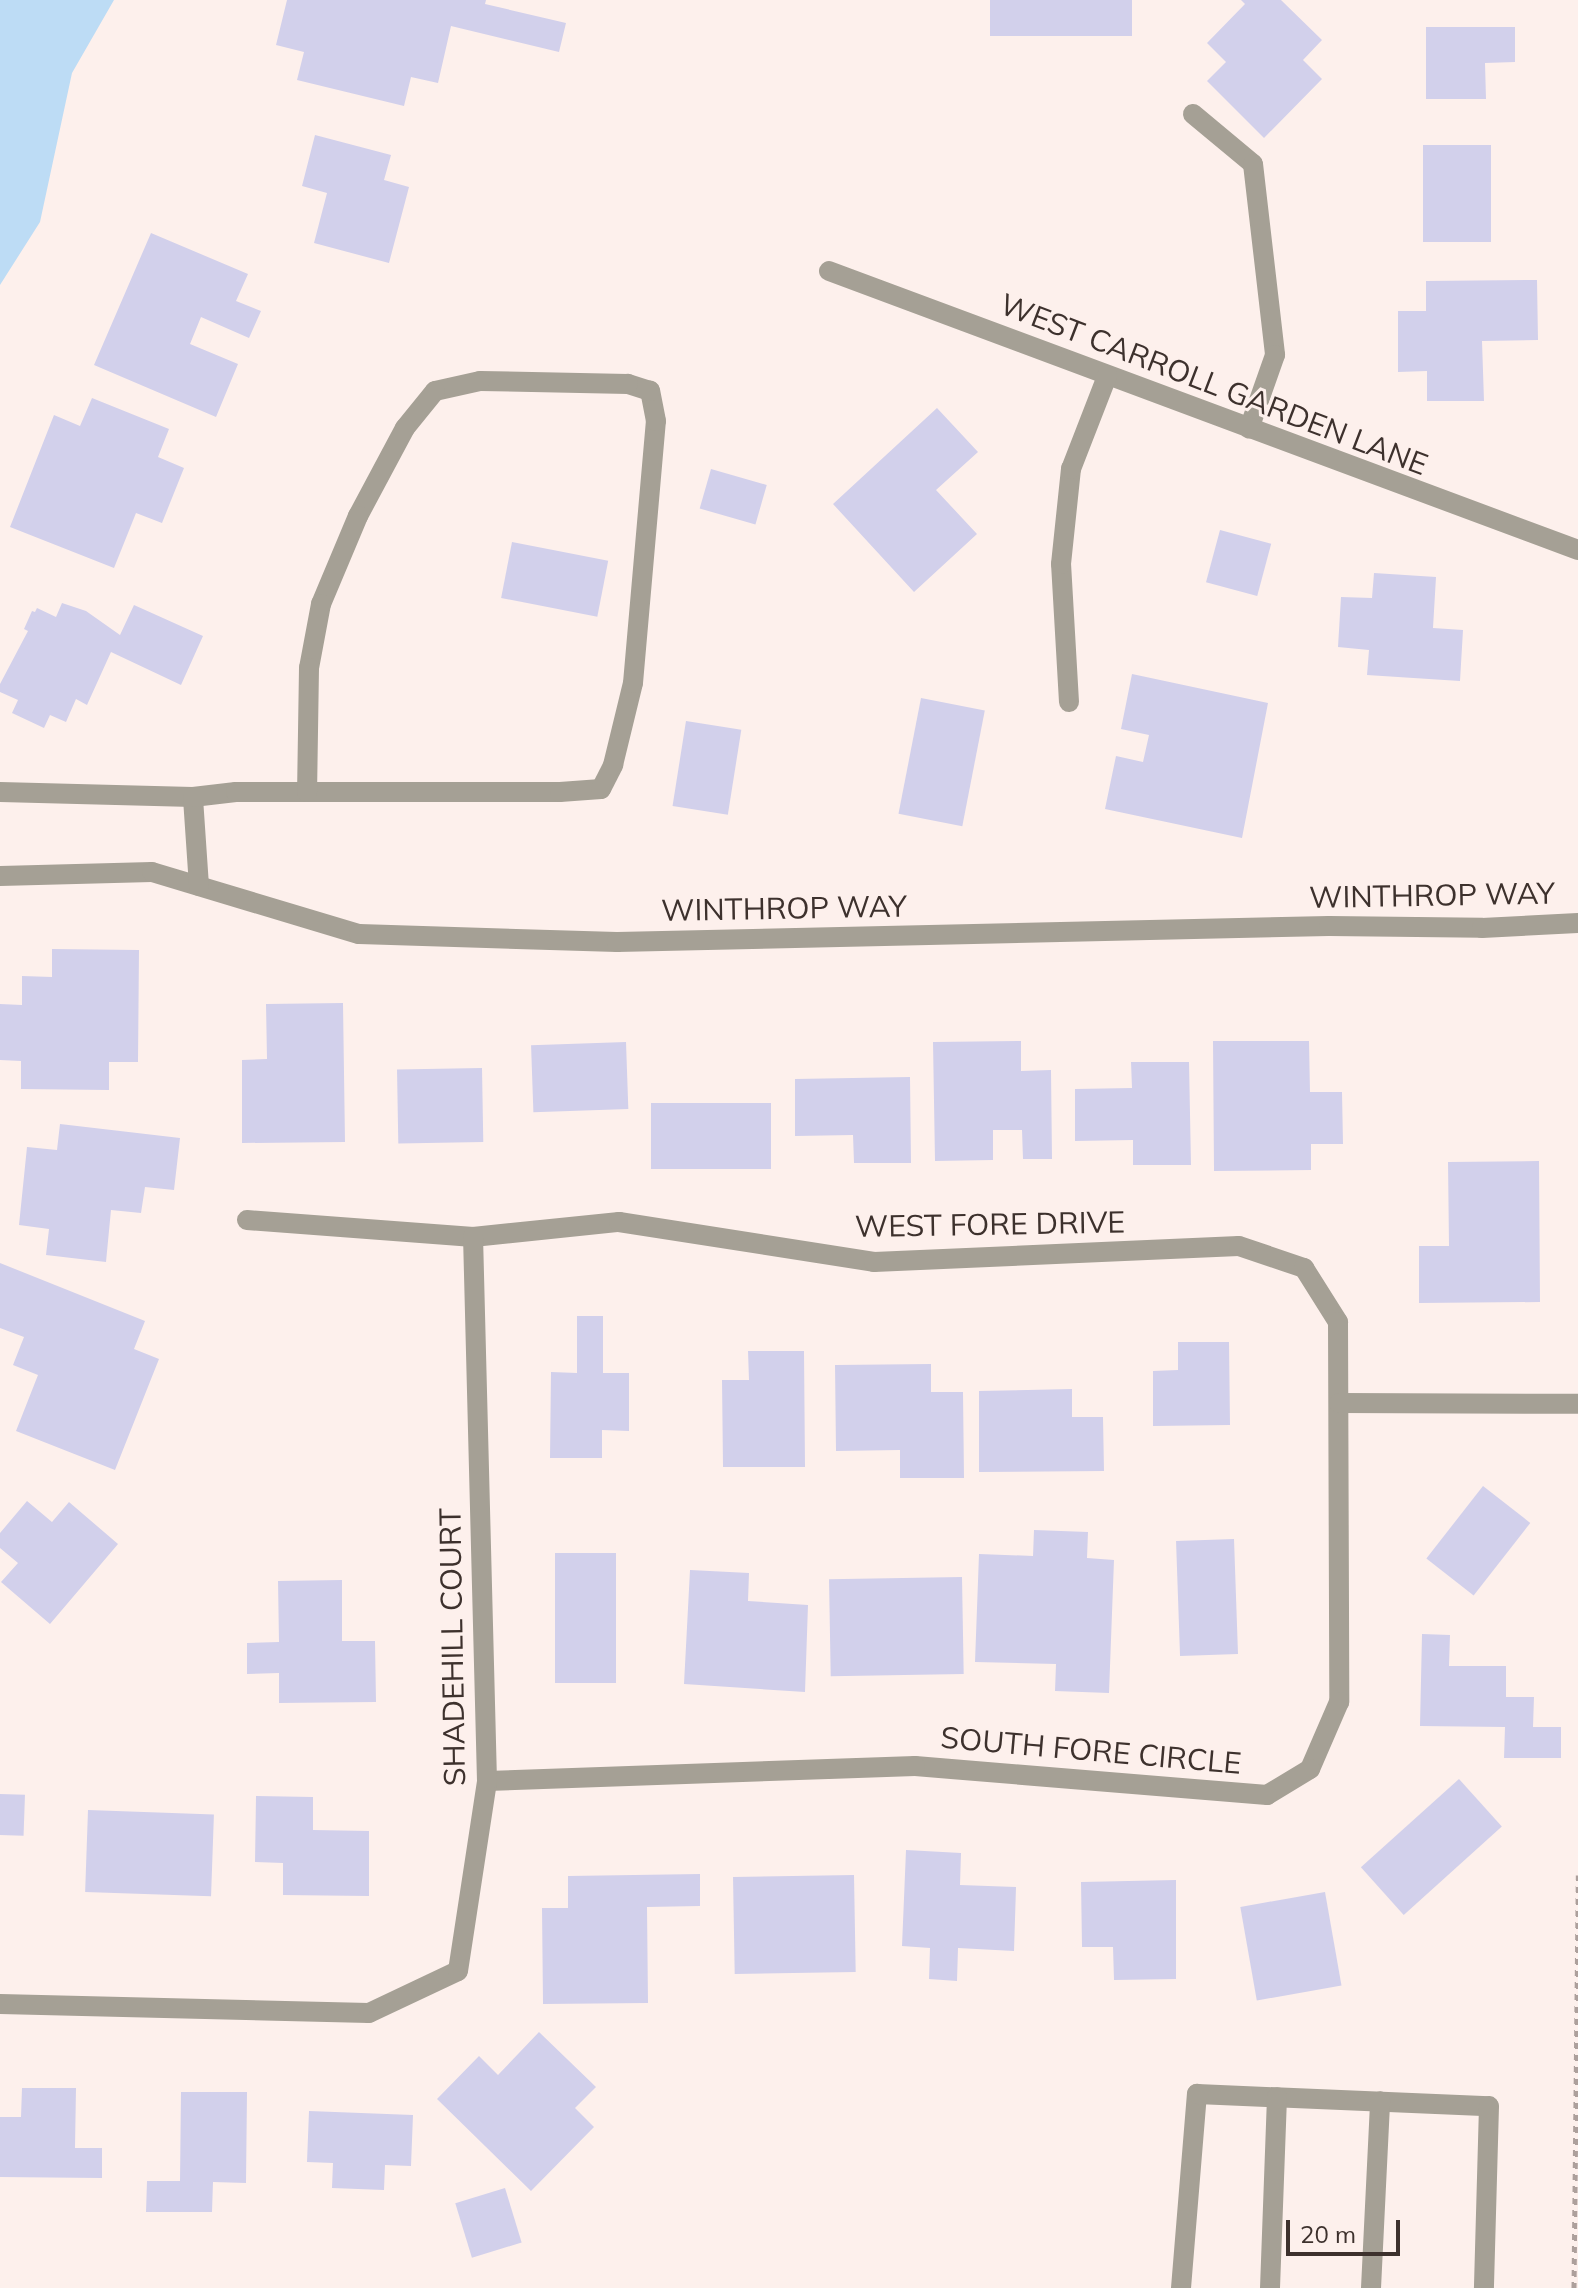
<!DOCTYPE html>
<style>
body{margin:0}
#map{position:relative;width:1578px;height:2288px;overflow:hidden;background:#fdf0ec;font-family:Mulish,sans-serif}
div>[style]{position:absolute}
.water>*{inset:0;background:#bddcf5}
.building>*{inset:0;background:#d2d0eb;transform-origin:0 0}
.path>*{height:5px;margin-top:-2.5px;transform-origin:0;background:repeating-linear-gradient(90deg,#ada09c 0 6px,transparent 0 12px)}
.minor>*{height:20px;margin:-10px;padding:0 10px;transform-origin:10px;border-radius:10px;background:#a5a095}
span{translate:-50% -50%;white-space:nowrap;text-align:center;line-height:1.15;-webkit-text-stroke:6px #fdf0ec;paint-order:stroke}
.street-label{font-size:30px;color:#3d312d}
.scale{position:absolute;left:1286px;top:2220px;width:114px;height:36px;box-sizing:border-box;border:4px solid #3d312d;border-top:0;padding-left:10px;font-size:24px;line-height:28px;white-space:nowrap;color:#3d312d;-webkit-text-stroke:6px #fdf0ec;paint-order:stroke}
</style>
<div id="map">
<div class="water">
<div style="clip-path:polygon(0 0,114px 0,72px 73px,40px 222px,0 285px)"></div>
</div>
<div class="building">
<div style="clip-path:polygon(287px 0,486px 0,485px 4px,566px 23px,559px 52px,451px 26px,438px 83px,411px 77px,404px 106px,297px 80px,304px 52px,276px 45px)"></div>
<div style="left:990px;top:0;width:142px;height:36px"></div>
<div style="clip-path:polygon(1241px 0,1281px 0,1322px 40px,1303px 60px,1322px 79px,1264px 138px,1207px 81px,1226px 62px,1207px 43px,1245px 4px)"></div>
<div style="clip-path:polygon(1426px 27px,1515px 27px,1515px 62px,1485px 63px,1486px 99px,1426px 99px)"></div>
<div style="clip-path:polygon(315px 135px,391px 155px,384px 180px,409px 187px,389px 263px,314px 243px,327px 193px,302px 186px)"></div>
<div style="left:1423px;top:145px;width:68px;height:97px"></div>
<div style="clip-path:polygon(151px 233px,248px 274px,236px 301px,261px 311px,249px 338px,201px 317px,190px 344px,238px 364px,216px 417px,94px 365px)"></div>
<div style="clip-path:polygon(1537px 280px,1538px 340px,1482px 341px,1484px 401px,1427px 401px,1427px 371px,1398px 372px,1398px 311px,1426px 311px,1426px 281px)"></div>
<div style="clip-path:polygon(92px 398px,169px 429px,158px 457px,184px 468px,162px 523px,136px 513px,114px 568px,10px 527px,54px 415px,80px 426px)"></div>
<div style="clip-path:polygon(937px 408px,978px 452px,936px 490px,977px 534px,914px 592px,833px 504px)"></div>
<div style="left:711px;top:469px;width:58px;height:41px;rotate:16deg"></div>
<div style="left:1220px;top:530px;width:53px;height:54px;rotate:15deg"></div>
<div style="left:512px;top:542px;width:98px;height:57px;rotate:11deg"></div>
<div style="clip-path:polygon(1374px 573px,1436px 577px,1433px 628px,1463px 630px,1460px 681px,1367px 675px,1369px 650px,1338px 647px,1341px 597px,1372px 598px)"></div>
<div style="clip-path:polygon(62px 603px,86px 611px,120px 635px,134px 605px,203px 636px,181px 685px,111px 652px,87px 705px,76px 699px,66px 722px,50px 715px,44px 728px,12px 713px,18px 700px,0 692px,0 684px,28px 631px,24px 629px,32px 611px,35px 612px,37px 608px,56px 617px)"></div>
<div style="clip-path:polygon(1132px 674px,1268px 703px,1242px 838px,1105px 809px,1116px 756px,1143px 762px,1149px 735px,1121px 729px)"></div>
<div style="left:921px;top:698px;width:65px;height:118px;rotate:11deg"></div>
<div style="left:686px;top:721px;width:56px;height:86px;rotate:9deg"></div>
<div style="clip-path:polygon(52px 949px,139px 950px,138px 1062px,109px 1062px,109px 1090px,21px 1089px,21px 1061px,0 1060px,0 1004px,22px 1005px,22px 976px,52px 977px)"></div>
<div style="clip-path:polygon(343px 1003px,345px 1142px,242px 1143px,242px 1060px,267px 1059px,266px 1004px)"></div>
<div style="clip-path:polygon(1021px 1041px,1021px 1071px,1051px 1070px,1052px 1159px,1023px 1159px,1022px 1130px,993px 1130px,993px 1160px,935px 1161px,933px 1042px)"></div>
<div style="clip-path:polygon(1213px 1041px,1309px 1041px,1310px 1092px,1342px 1092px,1343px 1144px,1311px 1144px,1311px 1170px,1214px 1171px)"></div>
<div style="left:626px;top:1042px;width:67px;height:95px;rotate:88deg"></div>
<div style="clip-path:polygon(1131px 1062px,1189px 1062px,1191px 1165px,1133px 1165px,1133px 1140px,1075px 1141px,1075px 1089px,1132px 1088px)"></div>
<div style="left:482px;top:1068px;width:74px;height:85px;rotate:89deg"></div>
<div style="clip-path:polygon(910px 1077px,911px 1163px,854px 1163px,853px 1135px,795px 1136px,795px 1079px)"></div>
<div style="left:771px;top:1103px;width:66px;height:120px;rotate:90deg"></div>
<div style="clip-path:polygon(60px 1124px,180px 1138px,174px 1190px,145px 1187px,141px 1213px,111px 1210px,106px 1262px,46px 1255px,49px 1229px,19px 1225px,27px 1147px,57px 1150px)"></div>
<div style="clip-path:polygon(1539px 1161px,1540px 1302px,1419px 1303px,1419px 1246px,1449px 1246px,1448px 1162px)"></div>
<div style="clip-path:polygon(0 1263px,145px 1321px,134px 1349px,159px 1359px,115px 1470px,16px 1431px,38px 1375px,13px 1365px,24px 1337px,0 1328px)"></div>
<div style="clip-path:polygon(577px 1316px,603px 1316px,603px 1373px,629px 1373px,629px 1431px,602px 1430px,602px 1458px,550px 1458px,551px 1372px,577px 1373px)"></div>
<div style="clip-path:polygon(1178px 1342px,1229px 1342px,1230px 1425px,1153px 1426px,1153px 1371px,1178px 1370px)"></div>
<div style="clip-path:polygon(748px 1351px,804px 1351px,805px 1467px,723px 1467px,722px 1380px,749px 1380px)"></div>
<div style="clip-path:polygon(931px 1364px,931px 1392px,963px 1392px,964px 1478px,900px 1478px,900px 1450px,836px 1451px,835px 1365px)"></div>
<div style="clip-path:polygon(1072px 1389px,1072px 1417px,1103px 1417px,1104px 1471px,979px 1472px,979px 1391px)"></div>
<div style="left:1483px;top:1486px;width:60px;height:92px;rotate:38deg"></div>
<div style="clip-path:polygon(27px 1501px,52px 1522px,69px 1502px,118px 1544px,50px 1624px,1px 1582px,18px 1563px,0 1548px,0 1533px)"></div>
<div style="clip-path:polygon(1034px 1530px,1088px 1532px,1087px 1558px,1114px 1560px,1109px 1693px,1055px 1691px,1056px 1664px,975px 1662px,979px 1554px,1033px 1556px)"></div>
<div style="left:1234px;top:1539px;width:115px;height:58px;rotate:88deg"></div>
<div style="left:555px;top:1553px;width:61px;height:130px"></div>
<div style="clip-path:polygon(690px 1570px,749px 1573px,748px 1601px,808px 1605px,805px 1692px,684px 1684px)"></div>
<div style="left:962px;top:1577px;width:97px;height:133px;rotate:89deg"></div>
<div style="clip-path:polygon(342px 1580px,342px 1641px,375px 1641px,376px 1702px,279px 1703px,279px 1673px,247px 1674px,247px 1643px,279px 1642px,278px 1581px)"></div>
<div style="clip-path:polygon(1422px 1634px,1450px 1635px,1449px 1666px,1506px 1666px,1506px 1697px,1534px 1697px,1533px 1727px,1561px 1727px,1561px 1758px,1504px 1758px,1505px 1727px,1420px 1726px)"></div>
<div style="left:1459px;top:1779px;width:64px;height:132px;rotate:48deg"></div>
<div style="left:0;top:1794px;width:25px;height:41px;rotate:2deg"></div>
<div style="clip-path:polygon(256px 1796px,313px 1797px,313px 1830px,369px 1831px,369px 1896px,283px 1895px,283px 1863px,255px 1862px)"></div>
<div style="left:88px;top:1810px;width:126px;height:82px;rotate:2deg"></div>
<div style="clip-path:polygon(906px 1850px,961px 1853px,960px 1885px,1016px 1887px,1014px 1951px,958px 1948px,957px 1981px,929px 1979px,930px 1948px,902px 1946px)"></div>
<div style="clip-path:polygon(700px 1874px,700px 1906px,647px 1907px,648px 2003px,543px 2004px,542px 1908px,568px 1908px,568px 1876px)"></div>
<div style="left:854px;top:1875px;width:97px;height:121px;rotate:89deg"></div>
<div style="clip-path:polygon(1176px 1880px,1176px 1979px,1114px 1980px,1113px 1947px,1082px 1947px,1081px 1882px)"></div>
<div style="left:1325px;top:1892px;width:95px;height:86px;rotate:80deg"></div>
<div style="clip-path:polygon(539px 2032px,596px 2087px,575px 2108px,594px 2127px,531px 2191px,437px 2099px,479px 2056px,498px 2075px)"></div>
<div style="clip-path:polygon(22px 2088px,76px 2088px,75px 2148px,102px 2148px,102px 2178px,0 2177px,0 2117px,21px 2117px)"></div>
<div style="clip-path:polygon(181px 2092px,247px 2092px,246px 2183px,213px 2182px,212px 2212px,146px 2212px,147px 2181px,180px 2181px)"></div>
<div style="clip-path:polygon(309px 2111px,413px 2115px,411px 2166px,385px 2165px,384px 2190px,332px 2188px,333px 2163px,307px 2162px)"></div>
<div style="left:505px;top:2188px;width:57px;height:52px;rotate:73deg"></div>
</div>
<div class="path">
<div style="left:1574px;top:2288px;width:413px;rotate:-89.4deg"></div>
</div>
<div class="minor">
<div style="left:1193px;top:114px;width:78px;rotate:39.8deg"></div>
<div style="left:1253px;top:164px;width:192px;rotate:83.4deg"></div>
<div style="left:1275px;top:355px;width:78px;rotate:109.4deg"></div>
<div style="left:829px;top:271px;width:799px;rotate:20.43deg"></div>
<div style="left:1069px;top:702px;width:138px;rotate:-93.3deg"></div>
<div style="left:1061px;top:564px;width:96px;rotate:-84deg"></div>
<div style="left:1071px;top:469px;width:100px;rotate:-68.8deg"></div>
<div style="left:0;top:792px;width:193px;rotate:1.5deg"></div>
<div style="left:0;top:876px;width:152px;rotate:-1.5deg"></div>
<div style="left:152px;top:872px;width:216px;rotate:16.7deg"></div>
<div style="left:359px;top:934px;width:258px;rotate:1.8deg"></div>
<div style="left:617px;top:942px;width:712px;rotate:-1.29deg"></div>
<div style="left:1329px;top:926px;width:153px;rotate:0.7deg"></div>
<div style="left:1482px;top:928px;width:96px;rotate:-3deg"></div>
<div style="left:199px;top:886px;width:89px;rotate:-93.9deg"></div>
<div style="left:193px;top:797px;width:43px;rotate:-6.6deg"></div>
<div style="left:236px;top:792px;width:324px"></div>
<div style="left:560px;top:792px;width:41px;rotate:-4.2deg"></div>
<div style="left:601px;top:789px;width:27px;rotate:-63deg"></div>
<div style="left:613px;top:765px;width:84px;rotate:-76.3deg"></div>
<div style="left:633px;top:683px;width:263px;rotate:-85deg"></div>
<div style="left:656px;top:421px;width:31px;rotate:-101deg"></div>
<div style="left:650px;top:391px;width:23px;rotate:-162deg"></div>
<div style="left:628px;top:384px;width:148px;rotate:-178.8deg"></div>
<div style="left:480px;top:381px;width:46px;rotate:167.5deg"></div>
<div style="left:435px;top:391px;width:48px;rotate:129deg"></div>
<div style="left:405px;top:428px;width:100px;rotate:118.1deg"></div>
<div style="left:358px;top:516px;width:95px;rotate:112.8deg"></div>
<div style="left:321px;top:604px;width:65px;rotate:100.6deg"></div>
<div style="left:309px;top:668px;width:124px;rotate:90.9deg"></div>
<div style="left:247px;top:1220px;width:227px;rotate:4.3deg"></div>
<div style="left:473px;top:1237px;width:147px;rotate:-5.9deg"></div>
<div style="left:619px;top:1222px;width:258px;rotate:8.9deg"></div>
<div style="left:874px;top:1262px;width:365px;rotate:-2.5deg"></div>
<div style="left:1239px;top:1246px;width:69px;rotate:18.7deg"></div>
<div style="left:1304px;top:1268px;width:64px;rotate:57.8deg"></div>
<div style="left:1338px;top:1322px;width:380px;rotate:89.8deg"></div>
<div style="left:1339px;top:1702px;width:73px;rotate:113.4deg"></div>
<div style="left:1310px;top:1769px;width:50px;rotate:148.8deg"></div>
<div style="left:1267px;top:1795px;width:353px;rotate:-175.3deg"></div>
<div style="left:915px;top:1766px;width:428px;rotate:178deg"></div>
<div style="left:1339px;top:1403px;width:239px;rotate:0.2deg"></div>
<div style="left:0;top:2004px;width:369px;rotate:1.4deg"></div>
<div style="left:369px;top:2013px;width:98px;rotate:-25.3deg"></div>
<div style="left:458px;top:1971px;width:192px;rotate:-81.3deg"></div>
<div style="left:487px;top:1781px;width:544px;rotate:-91.47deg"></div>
<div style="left:1181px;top:2288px;width:195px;rotate:-85.3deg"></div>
<div style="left:1197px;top:2094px;width:292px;rotate:2.4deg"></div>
<div style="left:1489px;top:2106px;width:182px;rotate:91.6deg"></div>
<div style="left:1270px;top:2288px;width:191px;rotate:-87.9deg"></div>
<div style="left:1371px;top:2288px;width:187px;rotate:-87.2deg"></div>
</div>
<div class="street-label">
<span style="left:1214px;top:384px;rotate:21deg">WEST CARROLL GARDEN LANE</span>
<span style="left:1432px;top:895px;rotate:-1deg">WINTHROP WAY</span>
<span style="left:784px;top:908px;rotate:-1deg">WINTHROP WAY</span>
<span style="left:990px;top:1224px;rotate:-1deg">WEST FORE DRIVE</span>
<span style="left:452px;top:1647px;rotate:-91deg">SHADEHILL COURT</span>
<span style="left:1091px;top:1750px;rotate:5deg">SOUTH FORE CIRCLE</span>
</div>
<div class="scale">20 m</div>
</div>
